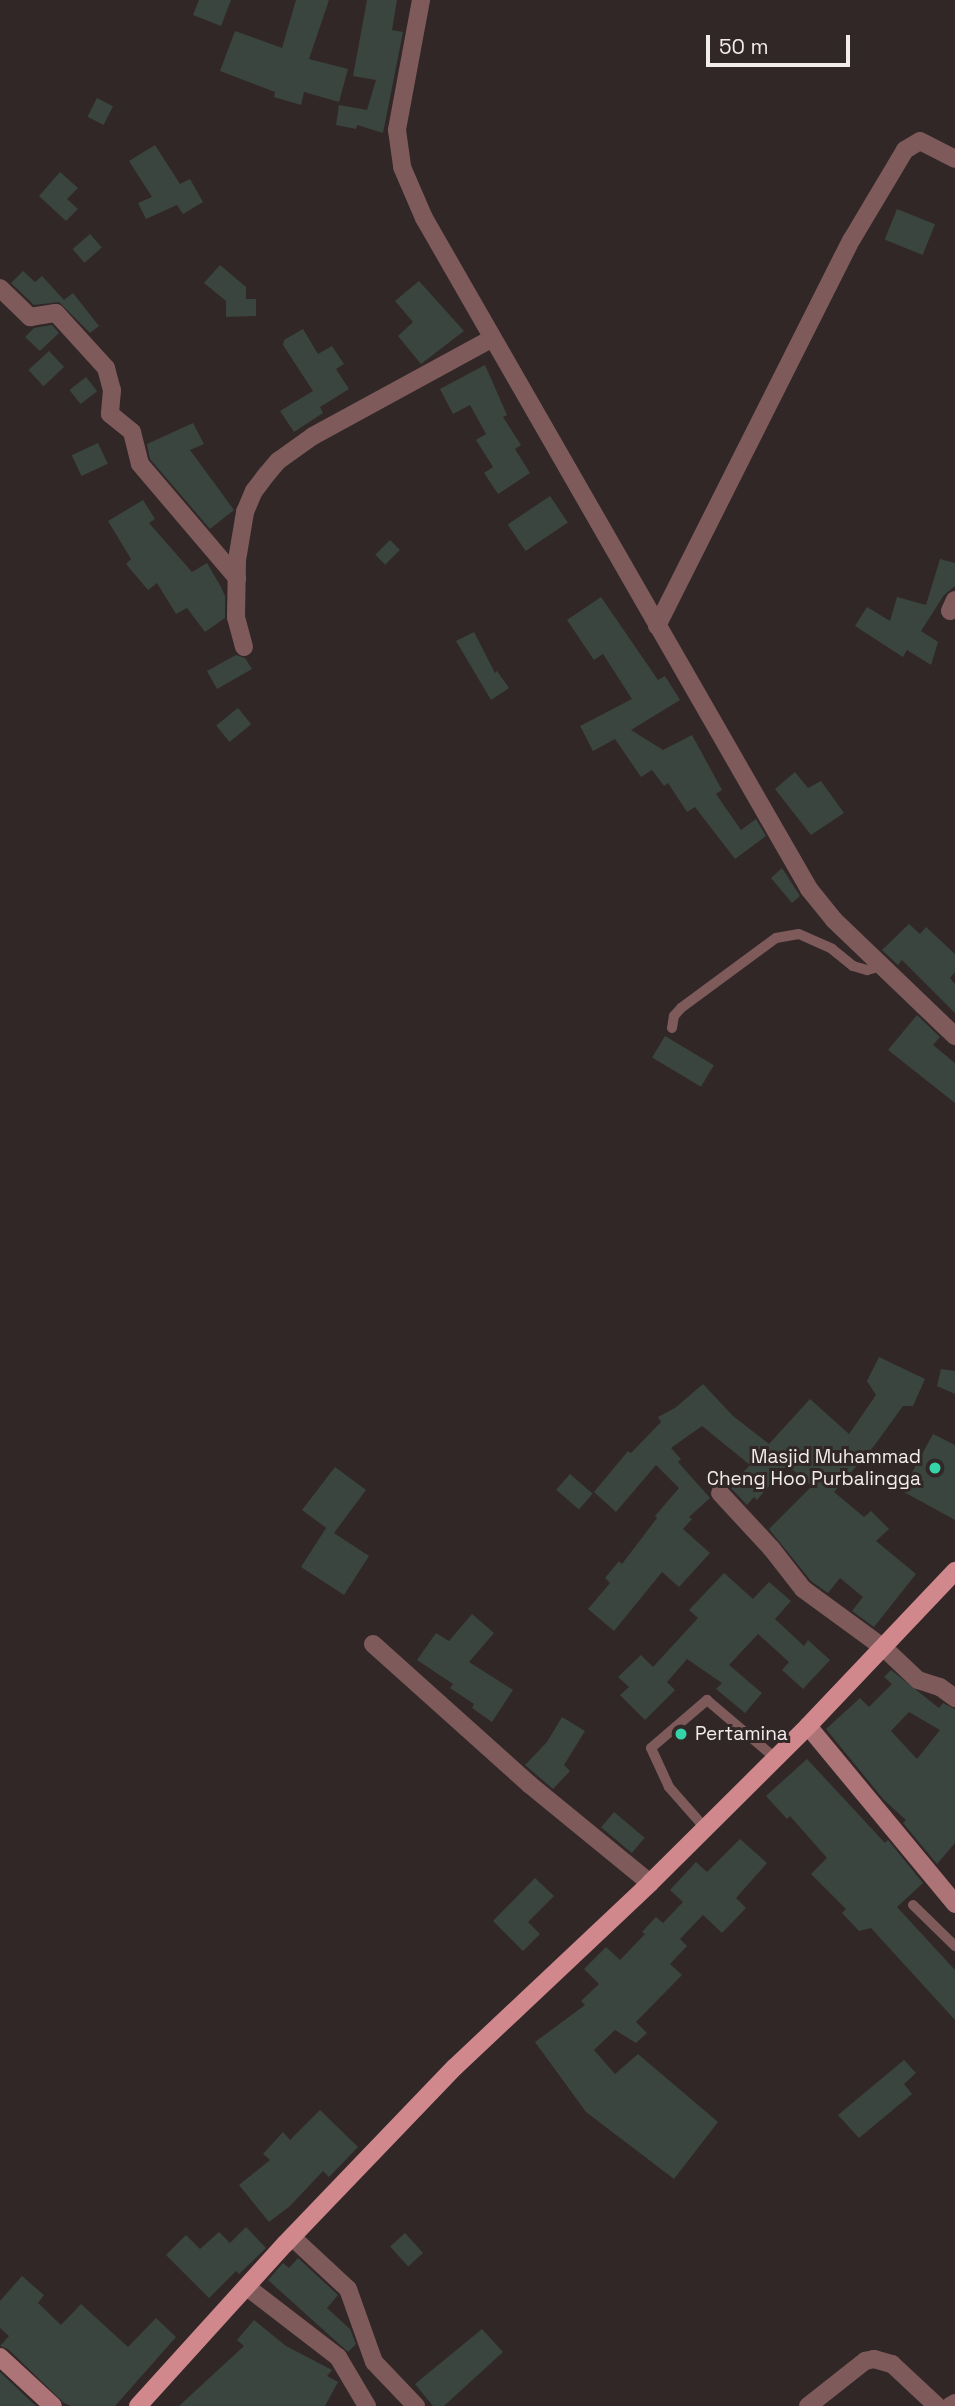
<!DOCTYPE html>
<style>
body{margin:0}
#map{position:relative;width:955px;height:2406px;overflow:hidden;background:#312727;font-family:"Space Grotesk",sans-serif}
div>[style]{position:absolute}
.building>*{inset:0;background:#3a4540;transform-origin:0 0}
.lane>*{height:10px;margin:-5px;padding:0 5px;transform-origin:5px;border-radius:5px;background:#7e5a5b}
.street>*{height:18px;margin:-9px;padding:0 9px;transform-origin:9px;border-radius:9px;background:#7e5a5b}
.secondary>*{height:18px;margin:-9px;padding:0 9px;transform-origin:9px;border-radius:9px;background:#ac7477}
.primary>*{height:18px;margin:-9px;padding:0 9px;transform-origin:9px;border-radius:9px;background:#d0888c}
.dots>*{width:19px;height:19px;translate:-50% -50%;box-sizing:border-box;border:4px solid #312727;border-radius:50%}
span{translate:-50% -50%;white-space:nowrap;text-align:center;line-height:1.15;-webkit-text-stroke:6px #312727;paint-order:stroke}
.poi-label{font-size:19px;color:#f3ecec}
.right{translate:-100% -50%;text-align:right}
.left{translate:0 -50%;text-align:left}
.scale{position:absolute;left:706px;top:35px;width:144px;height:32px;box-sizing:border-box;border:4px solid #f3ecec;border-top:0;padding-left:9px;font-size:21px;line-height:24px;white-space:nowrap;color:#f3ecec;-webkit-text-stroke:5px #312727;paint-order:stroke}
</style>
<div id="map">
<div class="building">
<div style="clip-path:polygon(199px 0,231px 0,221px 26px,193px 15px)"></div>
<div style="clip-path:polygon(296px 0,329px 0,309px 59px,348px 69px,339px 102px,304px 92px,301px 105px,274px 97px,275px 92px,220px 71px,235px 31px,282px 48px)"></div>
<div style="clip-path:polygon(367px 0,397px 0,392px 30px,403px 32px,383px 133px,357px 125px,356px 129px,336px 125px,339px 105px,367px 110px,376px 80px,353px 76px)"></div>
<div style="left:97px;top:98px;width:18px;height:21px;rotate:27deg"></div>
<div style="clip-path:polygon(155px 145px,180px 184px,190px 179px,203px 202px,183px 214px,177px 205px,146px 219px,138px 203px,152px 197px,129px 161px)"></div>
<div style="clip-path:polygon(60px 172px,78px 188px,67px 199px,78px 209px,66px 221px,39px 196px)"></div>
<div style="left:897px;top:209px;width:41px;height:33px;rotate:22deg"></div>
<div style="left:90px;top:234px;width:18px;height:23px;rotate:49deg"></div>
<div style="clip-path:polygon(220px 265px,246px 287px,246px 299px,256px 299px,256px 316px,226px 317px,226px 301px,204px 283px)"></div>
<div style="clip-path:polygon(23px 271px,35px 282px,42px 276px,64px 300px,73px 293px,99px 326px,90px 333px,59px 302px,34px 305px,11px 283px)"></div>
<div style="clip-path:polygon(419px 281px,464px 331px,421px 364px,398px 336px,413px 322px,395px 301px)"></div>
<div style="clip-path:polygon(52px 325px,59px 333px,40px 351px,25px 337px,34px 328px)"></div>
<div style="clip-path:polygon(303px 329px,318px 354px,332px 346px,344px 364px,336px 369px,349px 389px,320px 407px,323px 413px,294px 432px,280px 411px,313px 391px,283px 345px,284px 340px)"></div>
<div style="left:49px;top:351px;width:22px;height:28px;rotate:47deg"></div>
<div style="clip-path:polygon(485px 365px,507px 415px,503px 417px,521px 445px,515px 449px,530px 473px,498px 494px,484px 473px,493px 467px,476px 440px,486px 434px,470px 405px,453px 414px,440px 389px)"></div>
<div style="left:86px;top:377px;width:18px;height:21px;rotate:52deg"></div>
<div style="clip-path:polygon(193px 423px,204px 444px,190px 450px,234px 510px,210px 529px,150px 459px,147px 444px)"></div>
<div style="left:98px;top:443px;width:23px;height:29px;rotate:65deg"></div>
<div style="left:550px;top:496px;width:32px;height:51px;rotate:56deg"></div>
<div style="clip-path:polygon(143px 500px,155px 519px,149px 523px,192px 572px,207px 563px,221px 587px,225px 596px,225px 618px,205px 632px,187px 608px,176px 614px,157px 583px,148px 590px,126px 564px,131px 559px,108px 521px)"></div>
<div style="left:390px;top:540px;width:14px;height:21px;rotate:45deg"></div>
<div style="clip-path:polygon(940px 559px,955px 563px,955px 586px,944px 595px,921px 631px,938px 642px,931px 665px,907px 650px,903px 657px,855px 626px,867px 607px,890px 621px,897px 597px,926px 605px)"></div>
<div style="clip-path:polygon(601px 597px,658px 680px,665px 676px,680px 700px,631px 730px,663px 750px,692px 735px,722px 790px,716px 794px,741px 830px,756px 819px,766px 836px,735px 859px,695px 807px,687px 812px,668px 783px,664px 786px,652px 770px,641px 777px,615px 739px,593px 751px,580px 726px,632px 699px,603px 654px,594px 660px,567px 620px)"></div>
<div style="clip-path:polygon(474px 632px,495px 673px,497px 671px,509px 688px,491px 700px,456px 641px)"></div>
<div style="clip-path:polygon(236px 655px,245px 658px,252px 669px,217px 689px,207px 671px)"></div>
<div style="left:238px;top:708px;width:21px;height:28px;rotate:51deg"></div>
<div style="clip-path:polygon(795px 772px,808px 788px,821px 781px,844px 813px,811px 835px,775px 789px)"></div>
<div style="clip-path:polygon(782px 868px,800px 896px,792px 903px,771px 878px)"></div>
<div style="clip-path:polygon(909px 924px,920px 934px,926px 927px,955px 954px,955px 972px,950px 978px,955px 984px,955px 1013px,902px 960px,898px 965px,882px 950px)"></div>
<div style="clip-path:polygon(917px 1015px,940px 1037px,933px 1045px,955px 1063px,955px 1103px,888px 1050px)"></div>
<div style="left:665px;top:1036px;width:57px;height:25px;rotate:31deg"></div>
<div style="clip-path:polygon(879px 1357px,925px 1379px,913px 1406px,903px 1406px,874px 1446px,834px 1492px,864px 1517px,871px 1511px,889px 1529px,876px 1541px,916px 1574px,874px 1627px,852px 1611px,863px 1597px,840px 1578px,828px 1593px,811px 1581px,769px 1529px,812px 1486px,787px 1465px,757px 1500px,754px 1497px,747px 1505px,730px 1487px,750px 1465px,702px 1426px,671px 1448px,681px 1459px,678px 1462px,710px 1498px,689px 1517px,692px 1519px,683px 1529px,710px 1553px,679px 1587px,662px 1572px,614px 1631px,588px 1609px,610px 1583px,605px 1578px,619px 1561px,622px 1564px,657px 1518px,655px 1516px,679px 1488px,656px 1465px,616px 1512px,594px 1492px,628px 1451px,631px 1453px,661px 1422px,658px 1417px,675px 1408px,703px 1384px,733px 1416px,769px 1444px,810px 1399px,849px 1434px,876px 1395px,867px 1381px)"></div>
<div style="clip-path:polygon(941px 1369px,955px 1371px,955px 1394px,937px 1386px)"></div>
<div style="clip-path:polygon(933px 1434px,955px 1445px,955px 1520px,902px 1491px)"></div>
<div style="clip-path:polygon(335px 1467px,366px 1490px,334px 1533px,369px 1556px,344px 1595px,301px 1567px,326px 1528px,329px 1530px,302px 1510px)"></div>
<div style="left:570px;top:1474px;width:30px;height:21px;rotate:41deg"></div>
<div style="clip-path:polygon(724px 1573px,753px 1599px,769px 1582px,791px 1601px,775px 1619px,804px 1646px,808px 1640px,830px 1660px,803px 1689px,782px 1670px,789px 1662px,758px 1634px,729px 1665px,762px 1693px,745px 1713px,716px 1689px,722px 1683px,687px 1659px,667px 1682px,675px 1690px,645px 1720px,620px 1695px,629px 1687px,618px 1677px,641px 1655px,653px 1667px,698px 1618px,689px 1610px)"></div>
<div style="clip-path:polygon(472px 1614px,494px 1633px,469px 1662px,513px 1690px,492px 1722px,472px 1708px,474px 1704px,450px 1688px,453px 1684px,417px 1660px,436px 1633px,449px 1641px)"></div>
<div style="clip-path:polygon(evenodd,891px 1670px,939px 1708px,943px 1703px,955px 1709px,955px 1843px,937px 1864px,903px 1823px,906px 1820px,884px 1800px,826px 1729px,860px 1698px,869px 1707px,892px 1684px,884px 1677px,891px 1670px,909px 1712px,940px 1730px,917px 1759px,891px 1731px,909px 1712px)"></div>
<div style="clip-path:polygon(562px 1717px,585px 1731px,564px 1765px,570px 1771px,553px 1789px,525px 1765px,547px 1742px)"></div>
<div style="clip-path:polygon(807px 1759px,885px 1843px,888px 1840px,923px 1883px,897px 1907px,955px 1970px,955px 2020px,871px 1928px,859px 1931px,842px 1913px,846px 1909px,811px 1874px,827px 1858px,790px 1816px,787px 1819px,766px 1796px)"></div>
<div style="left:614px;top:1812px;width:40px;height:20px;rotate:40deg"></div>
<div style="clip-path:polygon(740px 1839px,767px 1863px,736px 1898px,746px 1908px,722px 1933px,703px 1915px,680px 1939px,687px 1946px,670px 1964px,682px 1975px,636px 2022px,647px 2033px,636px 2043px,615px 2030px,594px 2050px,615px 2074px,638px 2054px,718px 2122px,674px 2179px,586px 2112px,535px 2042px,585px 2005px,581px 2001px,599px 1984px,584px 1969px,606px 1947px,620px 1960px,645px 1934px,642px 1932px,656px 1917px,663px 1923px,683px 1902px,670px 1890px,696px 1862px,707px 1872px)"></div>
<div style="clip-path:polygon(535px 1878px,554px 1896px,528px 1922px,540px 1934px,523px 1951px,493px 1921px)"></div>
<div style="clip-path:polygon(904px 2060px,916px 2073px,904px 2084px,912px 2094px,859px 2138px,838px 2115px)"></div>
<div style="clip-path:polygon(320px 2110px,358px 2147px,329px 2177px,323px 2171px,290px 2206px,269px 2222px,239px 2185px,270px 2160px,263px 2154px,283px 2132px,290px 2140px)"></div>
<div style="clip-path:polygon(246px 2227px,266px 2248px,239px 2274px,236px 2271px,209px 2298px,166px 2255px,186px 2235px,200px 2249px,219px 2232px,230px 2243px)"></div>
<div style="left:405px;top:2233px;width:27px;height:20px;rotate:48deg"></div>
<div style="clip-path:polygon(298px 2258px,338px 2295px,327px 2308px,350px 2329px,356px 2344px,348px 2352px,268px 2280px,283px 2263px,289px 2268px)"></div>
<div style="clip-path:polygon(22px 2276px,44px 2295px,38px 2303px,61px 2325px,81px 2304px,128px 2347px,156px 2318px,176px 2337px,115px 2406px,71px 2406px,64px 2403px,8px 2349px,0 2346px,9px 2336px,0 2328px,0 2301px)"></div>
<div style="clip-path:polygon(254px 2320px,286px 2346px,332px 2370px,327px 2376px,338px 2382px,325px 2406px,179px 2406px,244px 2346px,237px 2340px)"></div>
<div style="clip-path:polygon(482px 2329px,503px 2352px,444px 2406px,433px 2406px,415px 2384px)"></div>
<div style="clip-path:polygon(0 2372px,36px 2406px,0 2406px)"></div>
</div>
<div class="lane">
<div style="left:672px;top:1028px;width:12px;rotate:-81deg"></div>
<div style="left:674px;top:1016px;width:11px;rotate:-49deg"></div>
<div style="left:681px;top:1008px;width:118px;rotate:-36.4deg"></div>
<div style="left:776px;top:938px;width:23px;rotate:-10deg"></div>
<div style="left:799px;top:934px;width:36px;rotate:24deg"></div>
<div style="left:832px;top:949px;width:27px;rotate:39deg"></div>
<div style="left:853px;top:966px;width:15px;rotate:16deg"></div>
<div style="left:867px;top:970px;width:16px;rotate:-15deg"></div>
<div style="left:705px;top:1828px;width:55px;rotate:-131.3deg"></div>
<div style="left:669px;top:1787px;width:43px;rotate:-114.8deg"></div>
<div style="left:651px;top:1748px;width:74px;rotate:-40.6deg"></div>
<div style="left:707px;top:1700px;width:88px;rotate:40.4deg"></div>
<div style="left:913px;top:1905px;width:59px;rotate:44.3deg"></div>
</div>
<div class="street">
<div style="left:421px;top:0;width:132px;rotate:100.5deg"></div>
<div style="left:397px;top:130px;width:37px;rotate:82deg"></div>
<div style="left:402px;top:167px;width:56px;rotate:66.7deg"></div>
<div style="left:424px;top:218px;width:774px;rotate:60.15deg"></div>
<div style="left:809px;top:889px;width:40px;rotate:51deg"></div>
<div style="left:834px;top:920px;width:168px;rotate:43.8deg"></div>
<div style="left:0;top:288px;width:42px;rotate:44deg"></div>
<div style="left:30px;top:317px;width:26px;rotate:-9deg"></div>
<div style="left:56px;top:313px;width:74px;rotate:47.7deg"></div>
<div style="left:106px;top:368px;width:23px;rotate:75deg"></div>
<div style="left:112px;top:390px;width:24px;rotate:95deg"></div>
<div style="left:110px;top:414px;width:28px;rotate:39deg"></div>
<div style="left:132px;top:432px;width:33px;rotate:76deg"></div>
<div style="left:140px;top:464px;width:150px;rotate:49.6deg"></div>
<div style="left:950px;top:611px;width:12px;rotate:-66deg"></div>
<div style="left:657px;top:626px;width:433px;rotate:-63.3deg"></div>
<div style="left:852px;top:239px;width:104px;rotate:-59.2deg"></div>
<div style="left:905px;top:150px;width:17px;rotate:-31deg"></div>
<div style="left:920px;top:141px;width:39px;rotate:27deg"></div>
<div style="left:244px;top:647px;width:31px;rotate:-105deg"></div>
<div style="left:236px;top:617px;width:57px;rotate:-89deg"></div>
<div style="left:237px;top:560px;width:49px;rotate:-80.5deg"></div>
<div style="left:245px;top:512px;width:23px;rotate:-67deg"></div>
<div style="left:254px;top:491px;width:21px;rotate:-53deg"></div>
<div style="left:267px;top:474px;width:17px;rotate:-50deg"></div>
<div style="left:278px;top:461px;width:43px;rotate:-35.5deg"></div>
<div style="left:313px;top:436px;width:203px;rotate:-28.6deg"></div>
<div style="left:720px;top:1493px;width:75px;rotate:47.2deg"></div>
<div style="left:771px;top:1548px;width:52px;rotate:52deg"></div>
<div style="left:803px;top:1589px;width:100px;rotate:36.1deg"></div>
<div style="left:884px;top:1648px;width:47px;rotate:43.3deg"></div>
<div style="left:918px;top:1680px;width:23px;rotate:18deg"></div>
<div style="left:940px;top:1687px;width:19px;rotate:36deg"></div>
<div style="left:373px;top:1644px;width:210px;rotate:41.9deg"></div>
<div style="left:529px;top:1784px;width:156px;rotate:39.3deg"></div>
<div style="left:292px;top:2237px;width:76px;rotate:42.9deg"></div>
<div style="left:348px;top:2289px;width:77px;rotate:70.4deg"></div>
<div style="left:374px;top:2362px;width:61px;rotate:46.3deg"></div>
<div style="left:247px;top:2287px;width:115px;rotate:37.6deg"></div>
<div style="left:338px;top:2357px;width:57px;rotate:59.4deg"></div>
<div style="left:808px;top:2406px;width:73px;rotate:-38.3deg"></div>
<div style="left:865px;top:2361px;width:9px;rotate:-13deg"></div>
<div style="left:874px;top:2359px;width:19px;rotate:16deg"></div>
<div style="left:892px;top:2364px;width:62px;rotate:43deg"></div>
<div style="left:950px;top:2406px;width:6px;rotate:-31deg"></div>
</div>
<div class="secondary">
<div style="left:808px;top:1726px;width:231px;rotate:50.4deg"></div>
<div style="left:0;top:2357px;width:72px;rotate:42.8deg"></div>
</div>
<div class="primary">
<div style="left:138px;top:2406px;width:219px;rotate:-47.8deg"></div>
<div style="left:285px;top:2244px;width:245px;rotate:-46.2deg"></div>
<div style="left:455px;top:2067px;width:268px;rotate:-43.3deg"></div>
<div style="left:650px;top:1883px;width:223px;rotate:-44.8deg"></div>
<div style="left:808px;top:1726px;width:214px;rotate:-46.5deg"></div>
</div>
<div class="dots">
<div style="left:935px;top:1468px;background:#34d4a8"></div>
<div style="left:681px;top:1734px;background:#34d4a8"></div>
</div>
<div class="poi-label">
<span class="right" style="left:921px;top:1468px">Masjid Muhammad<br>Cheng Hoo Purbalingga</span>
<span class="left" style="left:695px;top:1734px">Pertamina</span>
</div>
<div class="scale">50 m</div>
</div>
